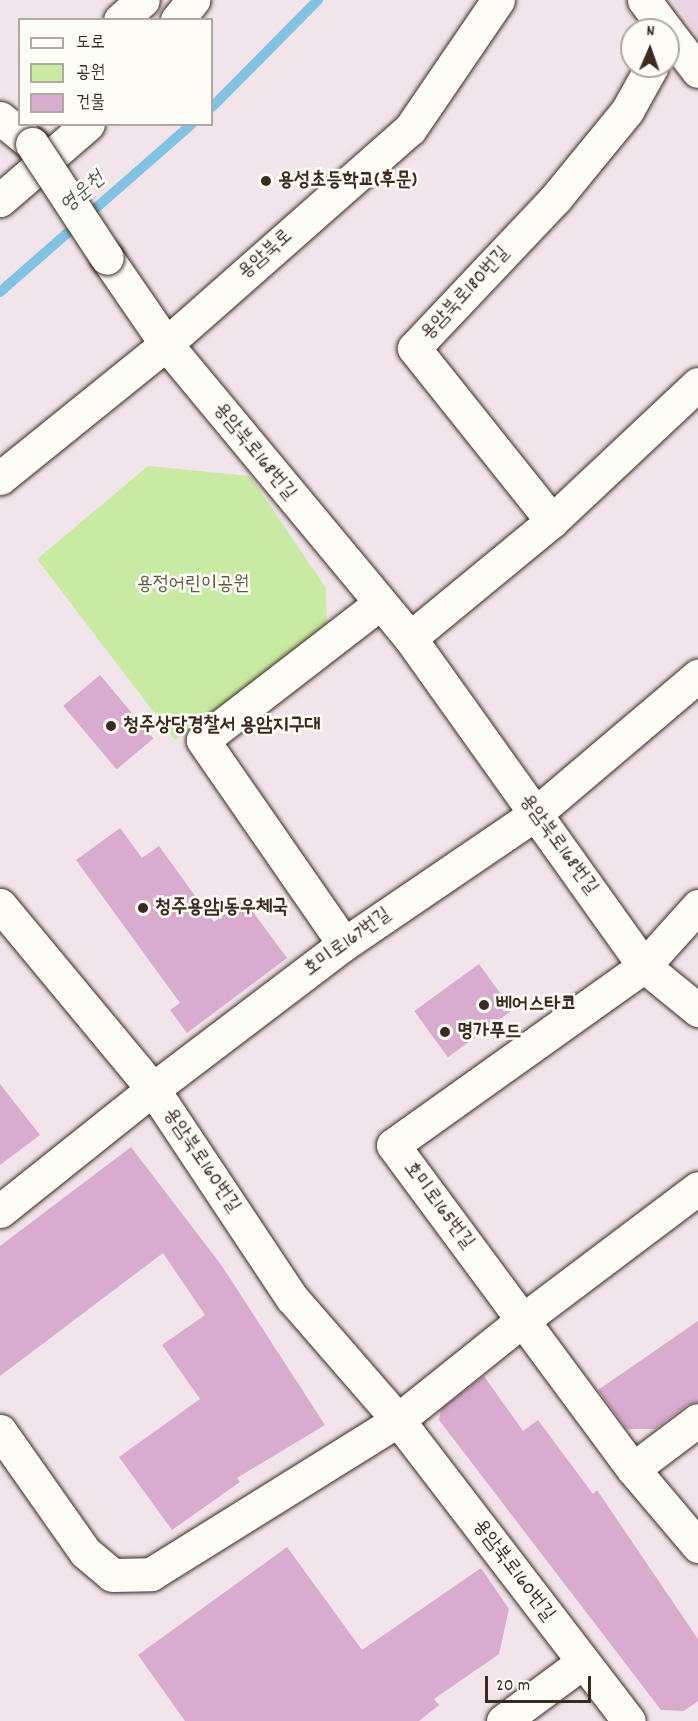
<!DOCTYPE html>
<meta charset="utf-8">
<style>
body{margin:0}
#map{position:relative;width:698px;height:1721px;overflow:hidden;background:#f2e4eb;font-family:Dekko,"Poor Story",sans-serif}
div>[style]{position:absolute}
.built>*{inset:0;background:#ead3e3}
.green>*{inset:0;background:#c9eaa2}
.stream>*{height:10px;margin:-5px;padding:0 5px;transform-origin:5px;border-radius:5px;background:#82c2e3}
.building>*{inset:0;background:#d9accf;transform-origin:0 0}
.roads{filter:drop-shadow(0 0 2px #3b2a1e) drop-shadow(0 0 2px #3b2a1e)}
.street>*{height:33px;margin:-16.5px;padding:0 16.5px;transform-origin:16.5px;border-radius:16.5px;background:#fdfcf7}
.secondary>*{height:33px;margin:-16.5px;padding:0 16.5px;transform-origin:16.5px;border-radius:16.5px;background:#fdfcf7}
.bridges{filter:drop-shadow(0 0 2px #3b2a1e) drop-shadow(0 0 2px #3b2a1e)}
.street-bridge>*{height:33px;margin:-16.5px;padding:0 16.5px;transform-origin:16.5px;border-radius:16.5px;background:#fdfcf7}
.dots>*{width:16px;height:16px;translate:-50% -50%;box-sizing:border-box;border:3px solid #fdfcf7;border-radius:50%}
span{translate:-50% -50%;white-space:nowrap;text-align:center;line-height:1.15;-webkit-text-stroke:5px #fdfcf7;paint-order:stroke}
.poi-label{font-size:20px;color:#3b2a1e;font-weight:700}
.left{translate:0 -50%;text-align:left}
.street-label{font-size:20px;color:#3b2a1e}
.park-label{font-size:20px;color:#5e5a3f}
.water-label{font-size:21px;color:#505859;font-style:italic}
.legend{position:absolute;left:18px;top:18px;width:195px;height:108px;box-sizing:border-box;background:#fdfcf7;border:2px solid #afa8a0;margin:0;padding:8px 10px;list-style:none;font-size:18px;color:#3b2a1e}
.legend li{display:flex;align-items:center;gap:12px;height:30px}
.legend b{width:30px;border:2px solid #afa8a0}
.north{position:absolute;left:620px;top:18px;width:60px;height:60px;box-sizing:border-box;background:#fdfcf7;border:2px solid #afa8a0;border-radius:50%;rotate:2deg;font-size:16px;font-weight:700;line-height:24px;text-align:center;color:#3b2a1e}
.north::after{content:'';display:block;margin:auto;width:21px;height:27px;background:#3b2a1e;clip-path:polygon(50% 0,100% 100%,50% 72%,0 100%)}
.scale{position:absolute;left:485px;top:1676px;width:106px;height:27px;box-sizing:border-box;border:3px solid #3b2a1e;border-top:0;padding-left:8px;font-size:18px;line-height:21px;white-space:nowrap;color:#3b2a1e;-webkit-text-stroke:4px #fdfcf7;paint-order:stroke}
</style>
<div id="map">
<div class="built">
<div style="clip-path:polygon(673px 0,698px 0,698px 36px)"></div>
</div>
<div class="green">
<div style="clip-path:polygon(148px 466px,250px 476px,326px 588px,327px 637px,175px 740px,37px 559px)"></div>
</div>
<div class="stream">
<div style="left:212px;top:107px;width:151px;rotate:-45.3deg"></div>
<div style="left:0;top:292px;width:255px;rotate:-41.2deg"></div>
</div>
<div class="building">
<div style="left:100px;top:675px;width:83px;height:48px;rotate:50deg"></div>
<div style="clip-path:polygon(120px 828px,142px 858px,159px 846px,214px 922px,244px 900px,287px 958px,187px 1033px,170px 1010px,180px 1003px,76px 860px)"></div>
<div style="left:479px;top:964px;width:57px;height:80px;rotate:54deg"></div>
<div style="clip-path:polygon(0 1084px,40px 1135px,0 1165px)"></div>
<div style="clip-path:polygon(131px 1147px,222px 1266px,325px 1425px,237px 1478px,240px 1482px,172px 1530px,119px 1457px,200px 1399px,162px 1345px,205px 1315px,163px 1253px,0 1376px,0 1246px)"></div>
<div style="clip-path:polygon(698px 1321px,698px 1402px,687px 1405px,655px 1429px,627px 1429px,598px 1390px)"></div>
<div style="clip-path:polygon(484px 1376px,523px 1431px,538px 1420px,593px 1494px,597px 1490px,698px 1639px,698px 1701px,684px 1711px,661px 1710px,439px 1420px,441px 1409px)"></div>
<div style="clip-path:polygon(287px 1547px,362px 1650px,481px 1568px,509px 1609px,499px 1654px,434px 1699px,439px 1705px,419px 1721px,185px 1721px,138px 1655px)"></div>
</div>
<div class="roads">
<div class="street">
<div style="left:644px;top:0;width:38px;rotate:53deg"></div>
<div style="left:120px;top:20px;width:30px;rotate:-41deg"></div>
<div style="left:177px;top:20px;width:26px;rotate:-51deg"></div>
<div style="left:668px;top:32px;width:49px;rotate:52.4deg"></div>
<div style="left:0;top:118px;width:41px;rotate:39.1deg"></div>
<div style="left:0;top:200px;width:116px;rotate:-40.8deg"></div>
<div style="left:107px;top:258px;width:104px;rotate:55.5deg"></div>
<div style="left:166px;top:344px;width:382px;rotate:50.3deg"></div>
<div style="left:410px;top:638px;width:403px;rotate:54.5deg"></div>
<div style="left:644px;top:966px;width:70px;rotate:39.2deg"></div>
<div style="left:552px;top:521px;width:221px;rotate:-128.6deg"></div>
<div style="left:414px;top:348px;width:205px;rotate:-46.6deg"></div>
<div style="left:555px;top:199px;width:114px;rotate:-50.7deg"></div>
<div style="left:627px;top:111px;width:51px;rotate:-60.9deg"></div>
<div style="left:410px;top:638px;width:184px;rotate:-39.5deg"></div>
<div style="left:552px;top:521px;width:200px;rotate:-43.2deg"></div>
<div style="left:698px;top:906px;width:81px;rotate:132deg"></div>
<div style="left:644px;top:966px;width:308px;rotate:144.5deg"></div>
<div style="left:393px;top:1145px;width:403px;rotate:53.5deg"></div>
<div style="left:633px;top:1469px;width:101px;rotate:49.8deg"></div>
<div style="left:344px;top:944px;width:248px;rotate:-124.7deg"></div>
<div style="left:203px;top:740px;width:222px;rotate:-37.7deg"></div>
<div style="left:0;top:1211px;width:196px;rotate:-38.6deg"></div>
<div style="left:153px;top:1089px;width:240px;rotate:-37.2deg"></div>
<div style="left:344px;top:944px;width:231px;rotate:-34.2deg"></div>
<div style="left:535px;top:814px;width:214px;rotate:-40.3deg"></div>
<div style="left:398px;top:1420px;width:160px;rotate:-38.7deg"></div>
<div style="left:523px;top:1320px;width:219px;rotate:-37deg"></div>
<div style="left:633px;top:1469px;width:81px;rotate:-37deg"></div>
</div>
<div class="secondary">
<div style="left:0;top:478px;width:213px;rotate:-38.9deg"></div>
<div style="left:166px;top:344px;width:325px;rotate:-41.4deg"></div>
<div style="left:410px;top:129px;width:156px;rotate:-55.7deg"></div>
<div style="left:0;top:905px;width:239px;rotate:50.3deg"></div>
<div style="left:153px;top:1089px;width:251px;rotate:56.4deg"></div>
<div style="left:292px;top:1298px;width:162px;rotate:49deg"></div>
<div style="left:398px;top:1420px;width:379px;rotate:52.5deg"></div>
<div style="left:0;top:1431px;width:148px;rotate:54.9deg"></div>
<div style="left:85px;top:1552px;width:35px;rotate:40deg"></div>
<div style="left:112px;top:1575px;width:39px;rotate:-1deg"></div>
<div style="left:151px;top:1574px;width:291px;rotate:-31.9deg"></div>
<div style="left:503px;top:1721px;width:99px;rotate:-36.4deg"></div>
</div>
</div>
<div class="bridges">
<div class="street-bridge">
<div style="left:32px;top:144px;width:136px;rotate:56.7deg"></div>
</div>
</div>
<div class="dots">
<div style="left:266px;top:181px;background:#3b2a1e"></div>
<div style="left:111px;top:726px;background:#3b2a1e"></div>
<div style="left:143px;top:908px;background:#3b2a1e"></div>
<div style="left:484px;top:1005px;background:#3b2a1e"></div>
<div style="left:445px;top:1032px;background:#3b2a1e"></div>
</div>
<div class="poi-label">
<span class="left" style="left:278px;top:181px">용성초등학교(후문)</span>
<span class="left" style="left:123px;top:726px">청주상당경찰서 용암지구대</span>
<span class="left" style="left:155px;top:908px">청주용암1동우체국</span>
<span class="left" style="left:496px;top:1005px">베어스타코</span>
<span class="left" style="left:457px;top:1032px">명가푸드</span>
</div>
<div class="street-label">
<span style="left:266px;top:255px;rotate:-41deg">용암북로</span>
<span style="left:466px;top:294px;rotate:-47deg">용암북로180번길</span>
<span style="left:254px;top:452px;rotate:51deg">용암북로168번길</span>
<span style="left:558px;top:845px;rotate:54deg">용암북로168번길</span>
<span style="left:348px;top:943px;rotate:-36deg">호미로167번길</span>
<span style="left:201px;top:1161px;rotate:56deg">용암북로160번길</span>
<span style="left:438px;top:1206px;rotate:53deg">호미로165번길</span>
<span style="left:513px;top:1571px;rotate:53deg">용암북로160번길</span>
</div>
<div class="park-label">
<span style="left:193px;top:585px">용정어린이공원</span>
</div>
<div class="water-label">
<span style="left:83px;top:193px;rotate:-41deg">영운천</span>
</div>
<ul class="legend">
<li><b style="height:8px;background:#fdfcf7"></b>도로</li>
<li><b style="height:16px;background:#c9eaa2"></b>공원</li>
<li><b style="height:16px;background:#d9accf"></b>건물</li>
</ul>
<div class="north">N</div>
<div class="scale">20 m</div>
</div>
